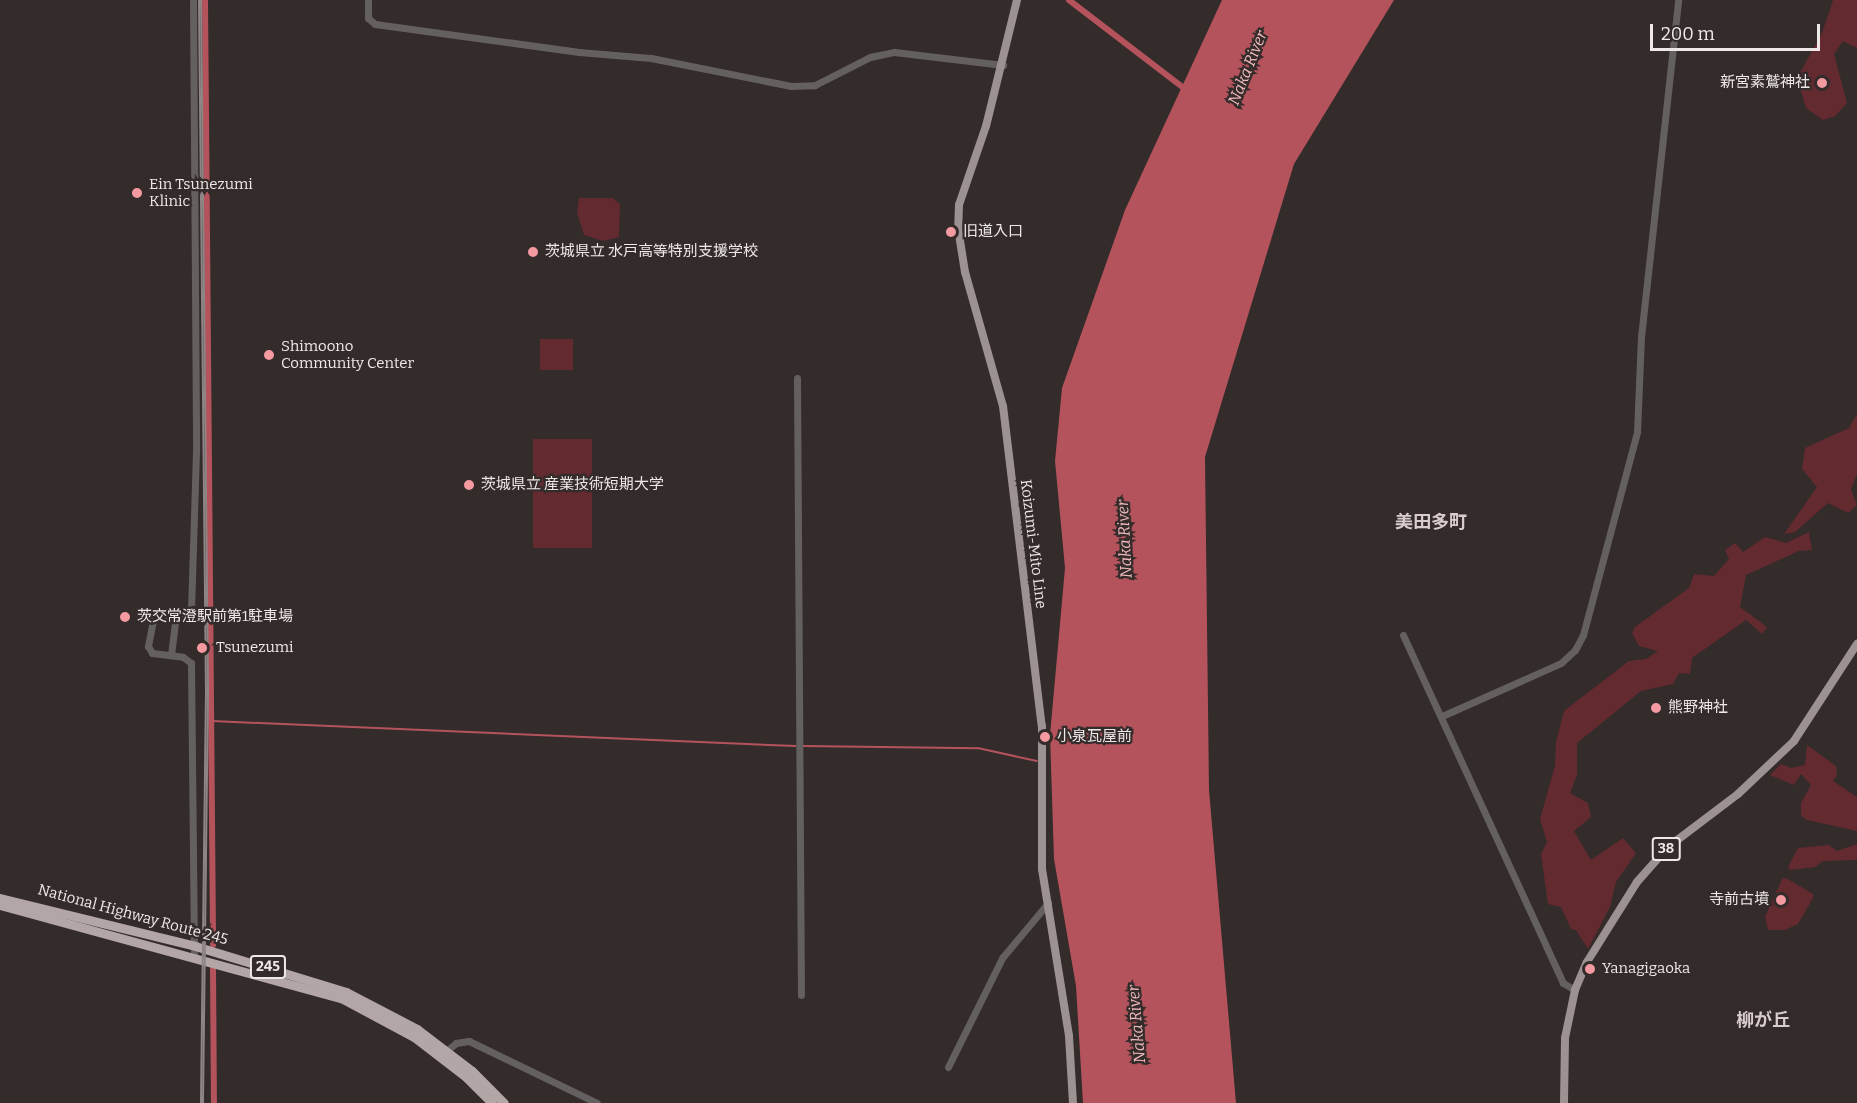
<!DOCTYPE html>
<meta charset="utf-8">
<style>
body{margin:0}
#map{position:relative;width:1857px;height:1103px;overflow:hidden;background:#342b2b;font-family:Bitter,"Noto Sans JP",serif}
div>[style]{position:absolute}
.green>*{inset:0;background:#632a30;transform-origin:0 0}
.water>*{inset:0;background:#b4535c}
.stream>*{height:1.5px;margin:-0.75px;padding:0 0.75px;transform-origin:0.75px;border-radius:0.75px;background:#b4535c}
.canal>*{height:6px;margin:-3px;padding:0 3px;transform-origin:3px;border-radius:3px;background:#b4535c}
.minor>*{height:7px;margin:-3.5px;padding:0 3.5px;transform-origin:3.5px;border-radius:3.5px;background:#656060}
.major>*{height:8px;margin:-4px;padding:0 4px;transform-origin:4px;border-radius:4px;background:#9c9292}
.highway>*{height:9px;margin:-4.5px;padding:0 4.5px;transform-origin:4.5px;border-radius:4.5px;background:#b2a6a6}
.rail>*{height:4px;margin-top:-2px;transform-origin:0;background:repeating-linear-gradient(90deg,#342b2b 0 4.5px,#8e8686 0 9px);box-sizing:border-box;border-block:2px solid #8e8686}
.dots>*{width:16px;height:16px;translate:-50% -50%;box-sizing:border-box;border:3px solid #342b2b;border-radius:50%}
span{translate:-50% -50%;white-space:nowrap;text-align:center;line-height:1.15;-webkit-text-stroke:4.5px #342b2b;paint-order:stroke}
.shield-label span{padding:2px 4px;background:#342b2b;border:2px solid;border-radius:4px;-webkit-text-stroke-width:0}
.shield-label{font-size:14px;color:#eee8e8;font-weight:700}
.poi-label{font-size:15px;color:#eee8e8}
.right{translate:-100% -50%;text-align:right}
.left{translate:0 -50%;text-align:left}
.street-label{font-size:15px;color:#eee8e8}
.water-label{font-size:16px;color:#f1bbbd;font-style:italic}
.quarter-label{font-size:18px;color:#d9cccc;font-weight:700}
.scale{position:absolute;left:1650px;top:24px;width:170px;height:27px;box-sizing:border-box;border:3px solid #eee8e8;border-top:0;padding-left:8px;font-size:18px;line-height:21px;white-space:nowrap;color:#eee8e8;-webkit-text-stroke:4px #342b2b;paint-order:stroke}
</style>
<div id="map">
<div class="green">
<div style="clip-path:polygon(1833px 0,1857px 0,1857px 48px,1843px 41px,1834px 54px,1847px 103px,1835px 116px,1823px 120px,1806px 108px,1797px 78px,1822px 33px)"></div>
<div style="clip-path:polygon(579px 198px,613px 198px,620px 204px,619px 237px,603px 241px,584px 235px,577px 213px)"></div>
<div style="left:540px;top:339px;width:33px;height:31px"></div>
<div style="clip-path:polygon(1857px 414px,1857px 474px,1851px 489px,1857px 505px,1848px 513px,1828px 503px,1795px 532px,1784px 534px,1817px 487px,1802px 469px,1805px 448px,1849px 428px)"></div>
<div style="left:533px;top:439px;width:59px;height:109px"></div>
<div style="clip-path:polygon(1809px 532px,1812px 550px,1799px 551px,1746px 575px,1740px 607px,1767px 627px,1762px 634px,1746px 620px,1692px 658px,1690px 674px,1679px 673px,1673px 684px,1641px 691px,1577px 743px,1577px 775px,1570px 793px,1588px 803px,1591px 817px,1574px 831px,1591px 860px,1623px 838px,1636px 853px,1616px 882px,1610px 907px,1588px 949px,1576px 930px,1571px 929px,1561px 907px,1548px 904px,1541px 854px,1547px 842px,1540px 819px,1555px 766px,1556px 742px,1564px 711px,1629px 661px,1646px 659px,1658px 651px,1639px 646px,1632px 633px,1635px 627px,1689px 588px,1694px 574px,1714px 576px,1729px 559px,1725px 550px,1735px 543px,1743px 552px,1765px 537px,1786px 543px)"></div>
<div style="clip-path:polygon(1807px 745px,1836px 766px,1837px 775px,1833px 781px,1857px 797px,1857px 831px,1807px 820px,1801px 816px,1801px 803px,1811px 785px,1801px 774px,1794px 785px,1770px 775px,1781px 764px,1791px 768px,1805px 765px)"></div>
<div style="clip-path:polygon(1857px 844px,1857px 860px,1823px 861px,1815px 867px,1790px 870px,1788px 867px,1798px 848px,1829px 845px,1837px 851px)"></div>
<div style="clip-path:polygon(1786px 878px,1813px 894px,1813px 898px,1798px 924px,1785px 930px,1768px 930px,1765px 917px,1782px 879px)"></div>
</div>
<div class="water">
<div style="clip-path:polygon(1222px 0,1394px 0,1294px 164px,1205px 457px,1209px 790px,1236px 1103px,1083px 1103px,1076px 986px,1054px 859px,1050px 735px,1065px 568px,1055px 461px,1062px 388px,1125px 210px)"></div>
</div>
<div class="stream">
<div style="left:212px;top:721px;width:584px;rotate:2.46deg"></div>
<div style="left:803px;top:746px;width:175px;rotate:0.7deg"></div>
<div style="left:978px;top:748px;width:60px;rotate:12.4deg"></div>
</div>
<div class="canal">
<div style="left:205px;top:0;width:945px;rotate:89.51deg"></div>
<div style="left:1069px;top:0;width:146px;rotate:37.5deg"></div>
<div style="left:213px;top:968px;width:135px;rotate:89.6deg"></div>
</div>
<div class="minor">
<div style="left:193px;top:0;width:452px;rotate:89.6deg"></div>
<div style="left:196px;top:452px;width:156px;rotate:91.8deg"></div>
<div style="left:191px;top:608px;width:9px;rotate:131deg"></div>
<div style="left:185px;top:615px;width:31px;rotate:180deg"></div>
<div style="left:154px;top:615px;width:32px;rotate:101deg"></div>
<div style="left:148px;top:646px;width:8px;rotate:60deg"></div>
<div style="left:152px;top:653px;width:31px;rotate:7deg"></div>
<div style="left:183px;top:657px;width:10px;rotate:37deg"></div>
<div style="left:191px;top:663px;width:294px;rotate:89.4deg"></div>
<div style="left:368px;top:0;width:18px;rotate:90deg"></div>
<div style="left:368px;top:18px;width:9px;rotate:41deg"></div>
<div style="left:375px;top:24px;width:206px;rotate:7.8deg"></div>
<div style="left:579px;top:52px;width:72px;rotate:4.8deg"></div>
<div style="left:651px;top:58px;width:143px;rotate:11.3deg"></div>
<div style="left:791px;top:86px;width:24px;rotate:-2deg"></div>
<div style="left:815px;top:85px;width:62px;rotate:-27deg"></div>
<div style="left:870px;top:57px;width:25px;rotate:-12deg"></div>
<div style="left:894px;top:52px;width:110px;rotate:6.8deg"></div>
<div style="left:797px;top:378px;width:617px;rotate:89.63deg"></div>
<div style="left:1403px;top:635px;width:383px;rotate:65.3deg"></div>
<div style="left:1563px;top:983px;width:14px;rotate:30deg"></div>
<div style="left:171px;top:655px;width:39px;rotate:-83deg"></div>
<div style="left:1442px;top:716px;width:130px;rotate:-24deg"></div>
<div style="left:1561px;top:663px;width:19px;rotate:-43deg"></div>
<div style="left:1575px;top:650px;width:17px;rotate:-62deg"></div>
<div style="left:1583px;top:635px;width:210px;rotate:-75.1deg"></div>
<div style="left:1637px;top:432px;width:95px;rotate:-87.6deg"></div>
<div style="left:1641px;top:337px;width:339px;rotate:-83.7deg"></div>
<div style="left:442px;top:1054px;width:18px;rotate:-38deg"></div>
<div style="left:456px;top:1043px;width:13px;rotate:-9deg"></div>
<div style="left:469px;top:1041px;width:142px;rotate:25.8deg"></div>
<div style="left:948px;top:1067px;width:122px;rotate:-63.6deg"></div>
<div style="left:1002px;top:958px;width:72px;rotate:-50.1deg"></div>
</div>
<div class="major">
<div style="left:1017px;top:0;width:130px;rotate:103.8deg"></div>
<div style="left:986px;top:126px;width:83px;rotate:108.9deg"></div>
<div style="left:959px;top:205px;width:23px;rotate:92deg"></div>
<div style="left:958px;top:228px;width:45px;rotate:81deg"></div>
<div style="left:965px;top:272px;width:139px;rotate:74.2deg"></div>
<div style="left:1003px;top:406px;width:322px;rotate:83.1deg"></div>
<div style="left:1042px;top:726px;width:143px;rotate:90deg"></div>
<div style="left:1042px;top:869px;width:169px;rotate:80.8deg"></div>
<div style="left:1069px;top:1036px;width:67px;rotate:86.6deg"></div>
<div style="left:1564px;top:1103px;width:65px;rotate:-89.1deg"></div>
<div style="left:1565px;top:1038px;width:49px;rotate:-78.2deg"></div>
<div style="left:1575px;top:990px;width:30px;rotate:-67deg"></div>
<div style="left:1587px;top:962px;width:94px;rotate:-58deg"></div>
<div style="left:1637px;top:882px;width:47px;rotate:-48.5deg"></div>
<div style="left:1668px;top:847px;width:88px;rotate:-37.1deg"></div>
<div style="left:1738px;top:794px;width:77px;rotate:-43.4deg"></div>
<div style="left:1794px;top:741px;width:116px;rotate:-57deg"></div>
</div>
<div class="highway">
<div style="left:0;top:898px;width:201px;rotate:13.8deg"></div>
<div style="left:195px;top:946px;width:158px;rotate:16.9deg"></div>
<div style="left:346px;top:992px;width:80px;rotate:27.5deg"></div>
<div style="left:417px;top:1029px;width:69px;rotate:37.4deg"></div>
<div style="left:472px;top:1071px;width:45px;rotate:45deg"></div>
<div style="left:0;top:905px;width:356px;rotate:15.3deg"></div>
<div style="left:343px;top:999px;width:81px;rotate:28.2deg"></div>
<div style="left:414px;top:1037px;width:66px;rotate:37.6deg"></div>
<div style="left:466px;top:1077px;width:37px;rotate:45deg"></div>
</div>
<div class="rail">
<div style="left:200px;top:0;width:691px;rotate:89.42deg"></div>
<div style="left:207px;top:691px;width:412px;rotate:90.7deg"></div>
</div>
<div class="dots">
<div style="left:1822px;top:83px;background:#f49aa0"></div>
<div style="left:137px;top:193px;background:#f49aa0"></div>
<div style="left:951px;top:232px;background:#f49aa0"></div>
<div style="left:533px;top:252px;background:#f49aa0"></div>
<div style="left:269px;top:355px;background:#f49aa0"></div>
<div style="left:469px;top:485px;background:#f49aa0"></div>
<div style="left:125px;top:617px;background:#f49aa0"></div>
<div style="left:202px;top:648px;background:#f49aa0"></div>
<div style="left:1656px;top:708px;background:#f49aa0"></div>
<div style="left:1045px;top:737px;background:#f49aa0"></div>
<div style="left:1781px;top:900px;background:#f49aa0"></div>
<div style="left:1590px;top:969px;background:#f49aa0"></div>
</div>
<div class="shield-label">
<span style="left:1666px;top:849px">38</span>
<span style="left:268px;top:967px">245</span>
</div>
<div class="poi-label">
<span class="right" style="left:1810px;top:83px">新宮素鷲神社</span>
<span class="left" style="left:149px;top:193px">Ein Tsunezumi<br>Klinic</span>
<span class="left" style="left:963px;top:232px">旧道入口</span>
<span class="left" style="left:545px;top:252px">茨城県立 水戸高等特別支援学校</span>
<span class="left" style="left:281px;top:355px">Shimoono<br>Community Center</span>
<span class="left" style="left:481px;top:485px">茨城県立 産業技術短期大学</span>
<span class="left" style="left:137px;top:617px">茨交常澄駅前第1駐車場</span>
<span class="left" style="left:216px;top:648px">Tsunezumi</span>
<span class="left" style="left:1668px;top:708px">熊野神社</span>
<span class="left" style="left:1057px;top:737px">小泉瓦屋前</span>
<span class="right" style="left:1769px;top:900px">寺前古墳</span>
<span class="left" style="left:1602px;top:969px">Yanagigaoka</span>
</div>
<div class="street-label">
<span style="left:1033px;top:544px;rotate:83deg">Koizumi-Mito Line</span>
<span style="left:133px;top:915px;rotate:15deg">National Highway Route 245</span>
</div>
<div class="water-label">
<span style="left:1248px;top:68px;rotate:-68deg">Naka River</span>
<span style="left:1125px;top:539px;rotate:-93deg">Naka River</span>
<span style="left:1137px;top:1024px;rotate:-95deg">Naka River</span>
</div>
<div class="quarter-label">
<span style="left:1431px;top:522px">美田多町</span>
<span style="left:1763px;top:1020px">柳が丘</span>
</div>
<div class="scale">200 m</div>
</div>
